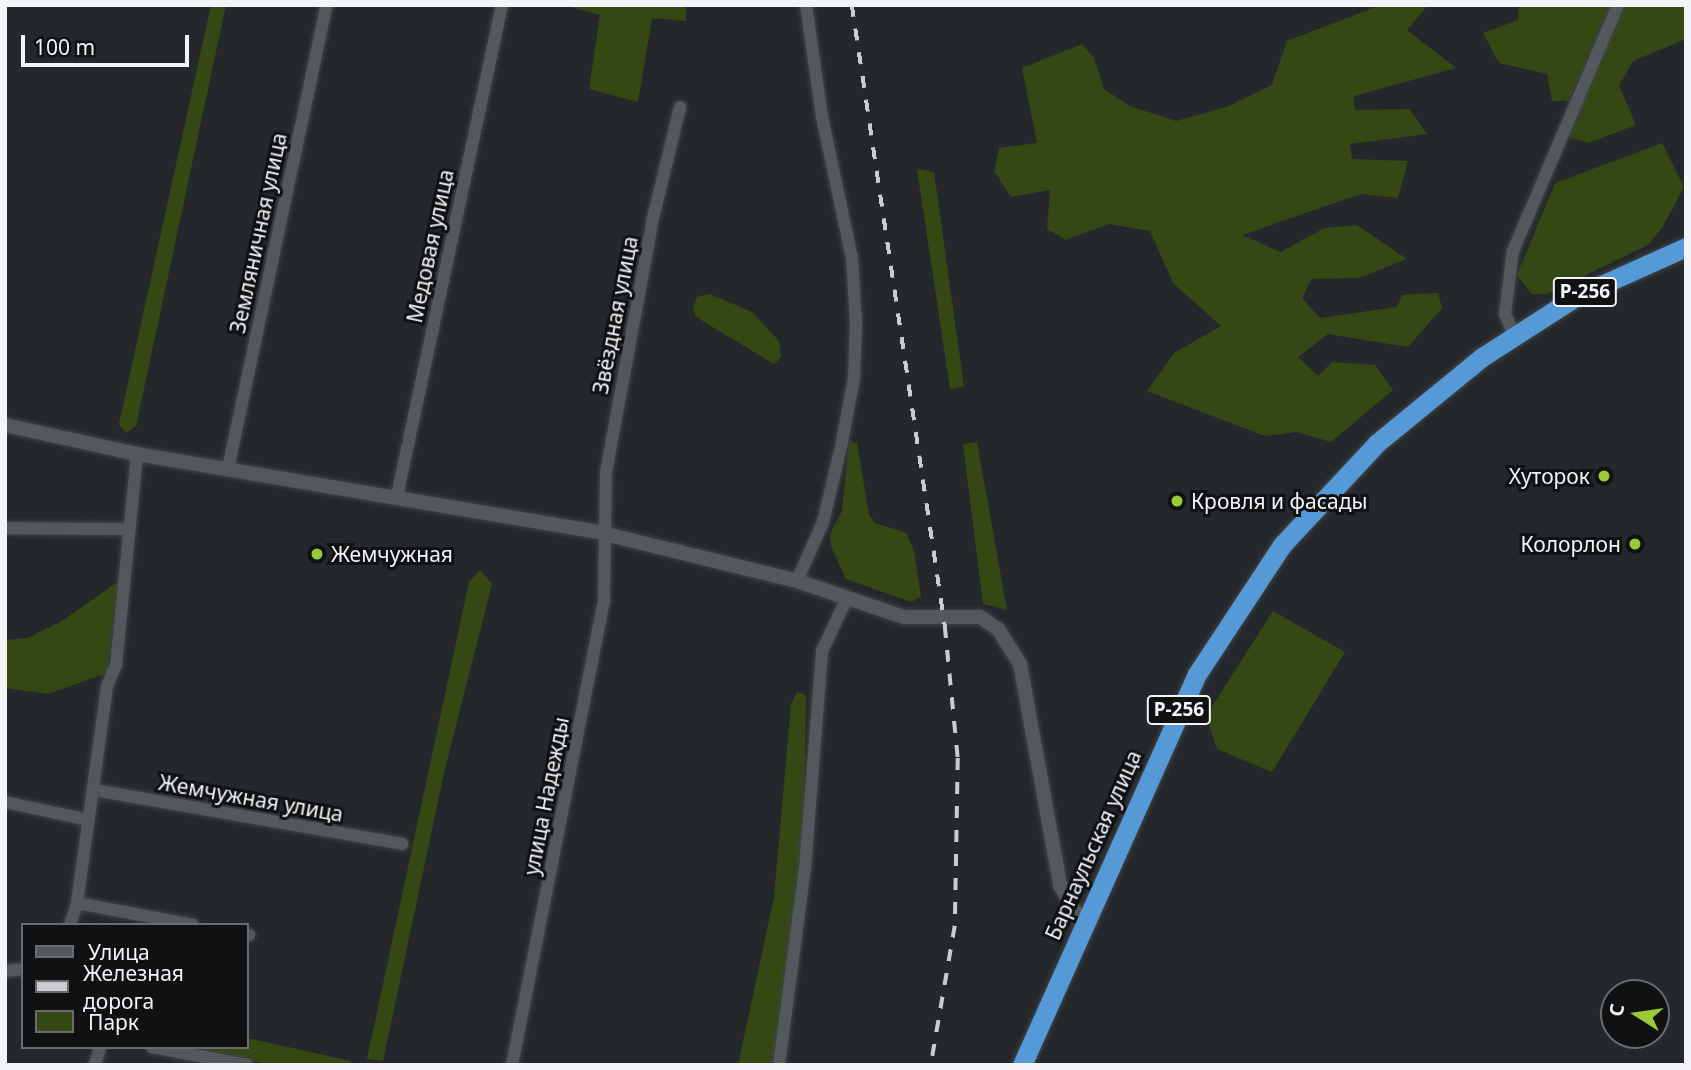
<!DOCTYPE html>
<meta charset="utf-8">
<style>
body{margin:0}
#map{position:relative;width:1691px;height:1070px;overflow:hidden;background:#24282c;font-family:"Noto Sans",sans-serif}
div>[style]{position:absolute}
.green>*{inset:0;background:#354813}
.roads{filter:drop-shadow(0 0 2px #404346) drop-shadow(0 0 2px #404346)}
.minor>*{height:12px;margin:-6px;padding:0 6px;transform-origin:6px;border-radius:6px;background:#53585c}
.tertiary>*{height:14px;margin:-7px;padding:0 7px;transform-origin:7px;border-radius:7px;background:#53585c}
.trunk>*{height:19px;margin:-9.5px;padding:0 9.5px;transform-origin:9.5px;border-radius:9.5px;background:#5699d7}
.rail>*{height:3.5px;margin-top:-1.75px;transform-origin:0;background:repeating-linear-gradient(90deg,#cacccf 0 12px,transparent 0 24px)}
.dots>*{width:19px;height:19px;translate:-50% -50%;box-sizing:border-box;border:4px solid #0f1112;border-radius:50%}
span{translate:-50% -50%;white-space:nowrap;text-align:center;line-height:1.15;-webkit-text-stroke:6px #0f1112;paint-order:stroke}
.shield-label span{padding:2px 5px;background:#0f1112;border:2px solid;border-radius:5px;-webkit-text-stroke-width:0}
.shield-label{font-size:19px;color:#f2f4f7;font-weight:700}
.street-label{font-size:21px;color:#f2f4f7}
.poi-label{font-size:21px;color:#f2f4f7}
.right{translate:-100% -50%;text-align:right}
.left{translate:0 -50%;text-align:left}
.frame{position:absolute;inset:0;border:7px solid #f2f4f7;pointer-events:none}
.legend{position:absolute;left:21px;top:923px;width:228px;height:126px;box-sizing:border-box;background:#0f1112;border:2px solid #6a6c6e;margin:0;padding:9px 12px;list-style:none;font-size:21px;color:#f2f4f7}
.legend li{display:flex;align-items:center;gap:14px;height:35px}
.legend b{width:35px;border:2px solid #6a6c6e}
.north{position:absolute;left:1600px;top:979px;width:70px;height:70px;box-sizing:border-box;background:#0f1112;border:2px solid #6a6c6e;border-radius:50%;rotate:282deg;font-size:19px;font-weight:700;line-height:28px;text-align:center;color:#f2f4f7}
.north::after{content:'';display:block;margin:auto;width:24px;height:32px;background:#98cb36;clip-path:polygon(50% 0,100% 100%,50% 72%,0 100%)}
.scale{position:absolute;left:21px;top:35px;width:168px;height:32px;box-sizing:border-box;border:4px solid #f2f4f7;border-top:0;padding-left:9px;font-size:21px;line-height:24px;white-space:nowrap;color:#f2f4f7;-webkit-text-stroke:5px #0f1112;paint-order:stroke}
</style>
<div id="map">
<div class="green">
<div style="clip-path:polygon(211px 5px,226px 5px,136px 426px,126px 433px,119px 424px)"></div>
<div style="clip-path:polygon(564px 5px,686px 5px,686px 21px,652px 18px,638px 102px,589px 89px,600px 15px)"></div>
<div style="clip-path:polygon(1381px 5px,1428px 5px,1407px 30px,1456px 68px,1354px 96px,1355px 110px,1409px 109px,1427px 134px,1350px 144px,1352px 159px,1408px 161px,1398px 198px,1361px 194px,1242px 235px,1281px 252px,1324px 228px,1357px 225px,1407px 259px,1359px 278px,1311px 279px,1302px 298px,1320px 318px,1397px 307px,1402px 295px,1438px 293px,1442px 308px,1408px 347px,1328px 334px,1298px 357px,1318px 376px,1332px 362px,1375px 365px,1393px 390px,1331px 442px,1297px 432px,1265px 436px,1147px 391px,1174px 353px,1221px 326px,1173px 283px,1150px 231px,1109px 224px,1066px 240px,1047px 229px,1050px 190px,1011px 197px,994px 171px,999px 148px,1037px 143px,1022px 68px,1082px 44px,1094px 58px,1104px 89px,1130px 106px,1176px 121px,1226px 107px,1272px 85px,1287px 41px)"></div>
<div style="clip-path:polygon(1519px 5px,1611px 5px,1569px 101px,1552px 101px,1547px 74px,1499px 63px,1483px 33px,1518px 20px)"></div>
<div style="clip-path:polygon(1623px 5px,1686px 5px,1686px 39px,1633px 61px,1619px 86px,1636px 125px,1589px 143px,1568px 137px)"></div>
<div style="clip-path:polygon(1662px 143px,1684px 187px,1662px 228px,1648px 245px,1547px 294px,1531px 294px,1517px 275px,1555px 183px)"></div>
<div style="clip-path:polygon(917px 169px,934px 172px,964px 387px,950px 389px)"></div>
<div style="clip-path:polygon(710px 294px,752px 312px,779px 341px,781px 357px,774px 364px,696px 317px,693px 308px,697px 297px)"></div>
<div style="clip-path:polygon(849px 441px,857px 443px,869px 515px,875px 523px,906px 533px,914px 551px,921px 597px,911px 602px,846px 579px,831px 546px,830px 534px,842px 511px)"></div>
<div style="clip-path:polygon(977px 442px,1007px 610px,983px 604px,963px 444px)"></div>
<div style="clip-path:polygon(480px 570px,492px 584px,444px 773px,383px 1061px,367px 1059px,469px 582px)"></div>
<div style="clip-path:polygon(119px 581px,107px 673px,48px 694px,5px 688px,5px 640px,27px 638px,62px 621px)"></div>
<div style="clip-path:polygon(1273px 611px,1345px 652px,1272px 772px,1217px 749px,1206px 716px)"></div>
<div style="clip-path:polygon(797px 692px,806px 695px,803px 877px,772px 1065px,738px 1065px,774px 897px,791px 704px)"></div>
<div style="clip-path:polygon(247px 1038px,351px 1061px,351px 1065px,272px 1065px,191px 1047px,247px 1047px)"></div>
</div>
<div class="roads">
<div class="minor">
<div style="left:1514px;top:335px;width:23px;rotate:-113deg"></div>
<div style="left:1505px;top:314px;width:64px;rotate:-82.8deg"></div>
<div style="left:1513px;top:251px;width:267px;rotate:-66.9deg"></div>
<div style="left:228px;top:469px;width:474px;rotate:-78deg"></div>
<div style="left:397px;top:496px;width:502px;rotate:-77.93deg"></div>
<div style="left:5px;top:528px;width:123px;rotate:0.5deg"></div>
<div style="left:797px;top:581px;width:64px;rotate:-66.2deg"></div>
<div style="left:823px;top:522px;width:77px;rotate:-76.5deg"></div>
<div style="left:841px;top:447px;width:70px;rotate:-79.3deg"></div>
<div style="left:854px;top:378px;width:55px;rotate:-87.9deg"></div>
<div style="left:856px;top:323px;width:65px;rotate:-93.5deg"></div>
<div style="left:852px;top:258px;width:144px;rotate:-102deg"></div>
<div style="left:822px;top:117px;width:113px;rotate:-98.1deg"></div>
<div style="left:94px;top:790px;width:313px;rotate:9.9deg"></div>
<div style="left:5px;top:802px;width:85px;rotate:12.2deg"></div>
<div style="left:77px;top:903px;width:118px;rotate:10.7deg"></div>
<div style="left:70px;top:925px;width:23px;rotate:-72deg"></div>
<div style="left:77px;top:903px;width:219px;rotate:-82.1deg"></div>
<div style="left:107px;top:686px;width:23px;rotate:-67deg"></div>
<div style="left:116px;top:665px;width:212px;rotate:-84.3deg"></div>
<div style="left:247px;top:935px;width:2px"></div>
<div style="left:5px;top:971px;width:18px;rotate:-6deg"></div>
<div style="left:152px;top:1047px;width:97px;rotate:10.7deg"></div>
<div style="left:95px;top:1065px;width:19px;rotate:-74deg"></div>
<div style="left:512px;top:1065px;width:475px;rotate:-78.8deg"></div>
<div style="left:604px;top:599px;width:127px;rotate:-89.1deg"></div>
<div style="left:606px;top:472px;width:262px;rotate:-79.5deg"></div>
<div style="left:654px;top:214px;width:110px;rotate:-76.3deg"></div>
<div style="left:779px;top:1065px;width:199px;rotate:-82.5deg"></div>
<div style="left:805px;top:868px;width:218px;rotate:-85.5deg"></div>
<div style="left:822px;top:651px;width:59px;rotate:-64.7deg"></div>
</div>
<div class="tertiary">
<div style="left:5px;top:425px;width:135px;rotate:12.4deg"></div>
<div style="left:137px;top:454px;width:472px;rotate:9.6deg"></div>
<div style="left:602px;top:533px;width:201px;rotate:13.8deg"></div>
<div style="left:797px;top:581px;width:113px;rotate:18.6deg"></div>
<div style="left:904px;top:617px;width:76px"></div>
<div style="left:980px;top:617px;width:22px;rotate:34deg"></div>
<div style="left:998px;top:629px;width:41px;rotate:57.8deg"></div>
<div style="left:1020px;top:664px;width:225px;rotate:79.7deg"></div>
<div style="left:1060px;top:885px;width:46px;rotate:60.1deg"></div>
</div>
<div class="trunk">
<div style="left:1022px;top:1065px;width:428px;rotate:-65.9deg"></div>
<div style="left:1197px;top:674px;width:154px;rotate:-56.6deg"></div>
<div style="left:1282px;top:545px;width:139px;rotate:-47deg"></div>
<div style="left:1377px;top:443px;width:136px;rotate:-39.3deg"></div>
<div style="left:1482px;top:357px;width:113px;rotate:-32.7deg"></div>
<div style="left:1577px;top:296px;width:120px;rotate:-24.2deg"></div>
</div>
</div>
<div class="rail">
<div style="left:852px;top:5px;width:628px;rotate:81.48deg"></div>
<div style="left:945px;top:626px;width:133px;rotate:84.4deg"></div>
<div style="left:958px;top:758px;width:168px;rotate:91deg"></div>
<div style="left:955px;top:926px;width:141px;rotate:99.8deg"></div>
</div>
<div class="dots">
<div style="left:1604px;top:476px;background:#98cb36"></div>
<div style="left:1177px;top:501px;background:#98cb36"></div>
<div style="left:1635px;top:544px;background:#98cb36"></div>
<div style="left:317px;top:554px;background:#98cb36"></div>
</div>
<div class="shield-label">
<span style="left:1585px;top:292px">Р-256</span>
<span style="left:1179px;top:710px">Р-256</span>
</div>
<div class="street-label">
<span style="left:258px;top:233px;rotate:-78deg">Земляничная улица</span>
<span style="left:430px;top:246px;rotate:-78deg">Медовая улица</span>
<span style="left:615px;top:315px;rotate:-79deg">Звёздная улица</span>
<span style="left:546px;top:796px;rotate:-79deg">улица Надежды</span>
<span style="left:251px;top:798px;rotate:10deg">Жемчужная улица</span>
<span style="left:1093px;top:845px;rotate:-66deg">Барнаульская улица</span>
</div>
<div class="poi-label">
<span class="right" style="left:1590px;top:476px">Хуторок</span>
<span class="left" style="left:1191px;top:501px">Кровля и фасады</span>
<span class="right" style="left:1621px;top:544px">Колорлон</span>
<span class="left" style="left:331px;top:554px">Жемчужная</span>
</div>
<div class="frame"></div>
<ul class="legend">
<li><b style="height:9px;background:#53585c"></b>Улица</li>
<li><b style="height:9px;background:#cacccf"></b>Железная дорога</li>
<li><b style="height:19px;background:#354813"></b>Парк</li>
</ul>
<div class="north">С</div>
<div class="scale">100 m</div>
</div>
